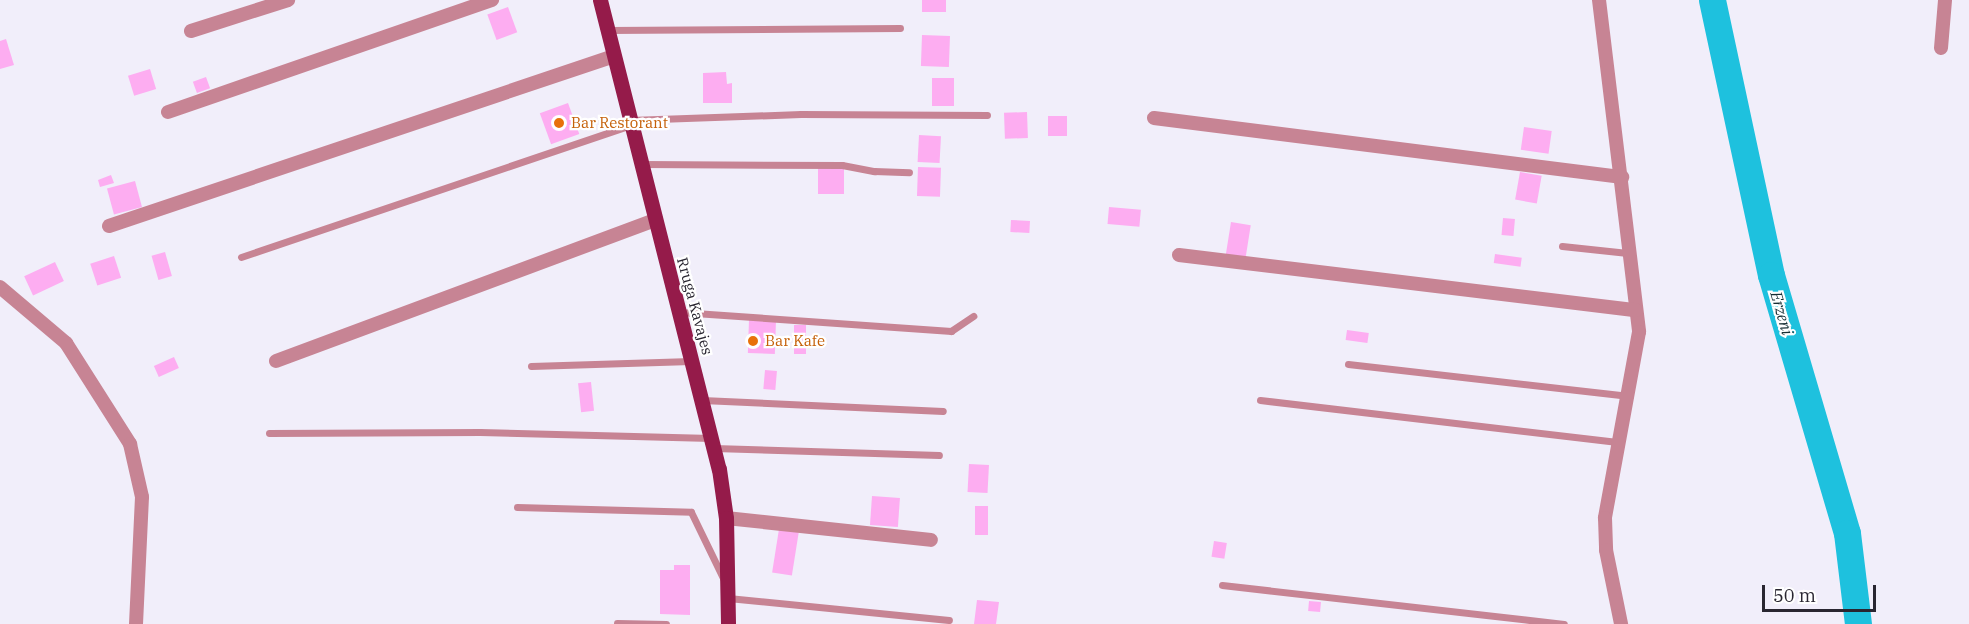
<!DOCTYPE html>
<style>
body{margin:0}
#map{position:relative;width:1969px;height:624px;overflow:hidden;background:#f1eefa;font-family:"IBM Plex Serif",serif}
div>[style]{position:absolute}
.river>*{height:27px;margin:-13.5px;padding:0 13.5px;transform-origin:13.5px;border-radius:13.5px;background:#1ec1de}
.building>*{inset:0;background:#fdadf1;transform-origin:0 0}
.lane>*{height:7px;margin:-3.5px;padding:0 3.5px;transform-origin:3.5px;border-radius:3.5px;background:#c78494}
.street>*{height:14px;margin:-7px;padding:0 7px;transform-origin:7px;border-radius:7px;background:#c78494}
.primary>*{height:15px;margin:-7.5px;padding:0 7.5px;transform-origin:7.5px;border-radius:7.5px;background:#951b4a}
.dots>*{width:16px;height:16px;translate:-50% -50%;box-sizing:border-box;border:3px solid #fff;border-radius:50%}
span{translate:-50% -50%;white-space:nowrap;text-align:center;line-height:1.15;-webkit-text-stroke:4.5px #fff;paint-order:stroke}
.food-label{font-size:15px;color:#c56008}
.left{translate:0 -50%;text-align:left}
.street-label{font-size:15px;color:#292631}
.water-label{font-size:16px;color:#172e34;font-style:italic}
.scale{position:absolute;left:1762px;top:585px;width:114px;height:27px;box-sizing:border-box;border:3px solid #292631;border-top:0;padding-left:8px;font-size:18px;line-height:21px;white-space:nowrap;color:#292631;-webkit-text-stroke:4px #fff;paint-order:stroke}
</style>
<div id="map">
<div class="river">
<div style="left:1712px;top:0;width:281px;rotate:77.9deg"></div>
<div style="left:1771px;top:275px;width:269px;rotate:73.6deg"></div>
<div style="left:1847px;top:533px;width:92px;rotate:83.1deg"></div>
</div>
<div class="building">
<div style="left:922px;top:0;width:24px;height:12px"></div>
<div style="left:508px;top:7px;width:27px;height:22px;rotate:70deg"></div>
<div style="left:922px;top:35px;width:28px;height:31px;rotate:2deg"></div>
<div style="clip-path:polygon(6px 39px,14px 65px,0 69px,0 41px)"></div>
<div style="left:150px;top:69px;width:21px;height:23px;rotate:73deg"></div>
<div style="clip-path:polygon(726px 72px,727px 84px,732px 83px,732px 103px,703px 103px,703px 73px)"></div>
<div style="left:206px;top:77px;width:12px;height:14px;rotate:70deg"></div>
<div style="left:932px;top:78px;width:22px;height:28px"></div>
<div style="left:568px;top:103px;width:33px;height:30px;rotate:70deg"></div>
<div style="left:1027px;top:112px;width:26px;height:23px;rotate:88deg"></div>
<div style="left:1048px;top:116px;width:19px;height:20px"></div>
<div style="left:1524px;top:127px;width:28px;height:23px;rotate:8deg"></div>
<div style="left:919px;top:135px;width:22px;height:27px;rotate:3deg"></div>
<div style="left:918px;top:167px;width:23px;height:29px;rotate:2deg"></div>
<div style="left:818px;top:168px;width:26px;height:26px"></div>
<div style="left:1520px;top:172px;width:22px;height:28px;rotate:10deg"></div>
<div style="clip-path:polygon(111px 175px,114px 183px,100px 187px,98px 180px)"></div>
<div style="left:135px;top:181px;width:27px;height:29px;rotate:75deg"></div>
<div style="left:1109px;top:207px;width:32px;height:17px;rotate:5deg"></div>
<div style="left:1503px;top:218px;width:12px;height:17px;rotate:5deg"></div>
<div style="left:1011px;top:220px;width:19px;height:12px;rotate:3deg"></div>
<div style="left:1231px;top:222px;width:20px;height:33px;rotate:9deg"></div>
<div style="left:165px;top:252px;width:25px;height:14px;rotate:74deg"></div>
<div style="left:1495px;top:254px;width:27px;height:9px;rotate:8deg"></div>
<div style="left:114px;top:256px;width:23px;height:25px;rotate:72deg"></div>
<div style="left:55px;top:262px;width:21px;height:34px;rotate:65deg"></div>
<div style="left:749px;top:320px;width:27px;height:33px;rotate:2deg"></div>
<div style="left:794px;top:325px;width:12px;height:29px"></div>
<div style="left:1347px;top:330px;width:22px;height:10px;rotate:8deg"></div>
<div style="left:174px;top:357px;width:12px;height:22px;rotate:66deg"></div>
<div style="left:765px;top:370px;width:12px;height:19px;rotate:5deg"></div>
<div style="left:591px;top:382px;width:29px;height:13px;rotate:84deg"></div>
<div style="left:969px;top:464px;width:20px;height:28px;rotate:3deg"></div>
<div style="left:872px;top:496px;width:28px;height:29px;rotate:4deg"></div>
<div style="left:975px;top:506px;width:13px;height:29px"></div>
<div style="left:779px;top:529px;width:20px;height:44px;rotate:9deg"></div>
<div style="left:1214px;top:541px;width:13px;height:16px;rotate:9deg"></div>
<div style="clip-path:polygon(674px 565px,690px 565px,690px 615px,660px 614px,660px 570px,674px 570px)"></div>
<div style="clip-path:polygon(977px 600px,999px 602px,996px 624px,974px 624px)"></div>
<div style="left:1309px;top:601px;width:12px;height:10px;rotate:5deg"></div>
</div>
<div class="lane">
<div style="left:608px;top:30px;width:292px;rotate:-0.4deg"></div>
<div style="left:630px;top:120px;width:171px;rotate:-2deg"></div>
<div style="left:801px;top:114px;width:186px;rotate:0.3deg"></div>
<div style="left:642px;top:164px;width:200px;rotate:0.3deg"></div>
<div style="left:842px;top:165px;width:33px;rotate:11deg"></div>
<div style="left:874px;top:171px;width:35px;rotate:2deg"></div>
<div style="left:1562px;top:246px;width:66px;rotate:6.1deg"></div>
<div style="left:241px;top:257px;width:412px;rotate:-18.7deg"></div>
<div style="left:680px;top:312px;width:272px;rotate:4deg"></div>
<div style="left:951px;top:331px;width:27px;rotate:-34deg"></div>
<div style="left:1348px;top:364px;width:283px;rotate:6.5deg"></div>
<div style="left:531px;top:366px;width:160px;rotate:-1.8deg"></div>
<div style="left:702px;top:400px;width:241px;rotate:2.6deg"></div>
<div style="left:1260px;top:400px;width:362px;rotate:6.7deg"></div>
<div style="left:269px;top:433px;width:211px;rotate:-0.3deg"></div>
<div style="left:480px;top:432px;width:231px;rotate:1.5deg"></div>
<div style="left:714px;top:448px;width:225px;rotate:1.8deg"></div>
<div style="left:517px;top:507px;width:174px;rotate:1.6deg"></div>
<div style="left:691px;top:512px;width:76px;rotate:64.1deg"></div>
<div style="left:1222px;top:585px;width:344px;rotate:6.5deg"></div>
<div style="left:728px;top:598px;width:222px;rotate:5.7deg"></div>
<div style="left:617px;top:623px;width:49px;rotate:1.2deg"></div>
</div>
<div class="street">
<div style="left:1599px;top:0;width:334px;rotate:83.1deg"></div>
<div style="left:1639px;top:332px;width:189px;rotate:100.4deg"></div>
<div style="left:1605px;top:518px;width:32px;rotate:88deg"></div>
<div style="left:1606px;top:550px;width:76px;rotate:78.5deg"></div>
<div style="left:191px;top:31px;width:102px;rotate:-17.7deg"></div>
<div style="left:1941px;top:48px;width:48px;rotate:-85.2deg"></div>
<div style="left:168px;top:112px;width:343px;rotate:-19.1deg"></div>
<div style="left:1154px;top:118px;width:472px;rotate:7.2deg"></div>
<div style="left:109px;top:226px;width:533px;rotate:-18.6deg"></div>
<div style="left:1179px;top:255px;width:460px;rotate:6.9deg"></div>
<div style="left:0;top:287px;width:87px;rotate:40.3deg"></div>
<div style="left:66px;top:343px;width:120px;rotate:57.6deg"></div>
<div style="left:130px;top:444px;width:54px;rotate:77.2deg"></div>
<div style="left:142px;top:497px;width:127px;rotate:92.7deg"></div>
<div style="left:276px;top:361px;width:404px;rotate:-20.4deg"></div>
<div style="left:726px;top:518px;width:206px;rotate:6.1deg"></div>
</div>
<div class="primary">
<div style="left:600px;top:0;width:484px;rotate:75.8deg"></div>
<div style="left:719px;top:469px;width:49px;rotate:81.9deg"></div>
<div style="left:726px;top:518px;width:106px;rotate:88.9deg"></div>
</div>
<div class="dots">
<div style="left:559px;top:123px;background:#e8710a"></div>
<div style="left:753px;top:341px;background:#e8710a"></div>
</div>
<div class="food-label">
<span class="left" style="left:571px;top:123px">Bar Restorant</span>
<span class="left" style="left:765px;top:341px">Bar Kafe</span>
</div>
<div class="street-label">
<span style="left:695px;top:306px;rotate:75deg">Rruga Kavajes</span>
</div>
<div class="water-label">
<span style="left:1782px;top:313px;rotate:74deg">Erzeni</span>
</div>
<div class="scale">50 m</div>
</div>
